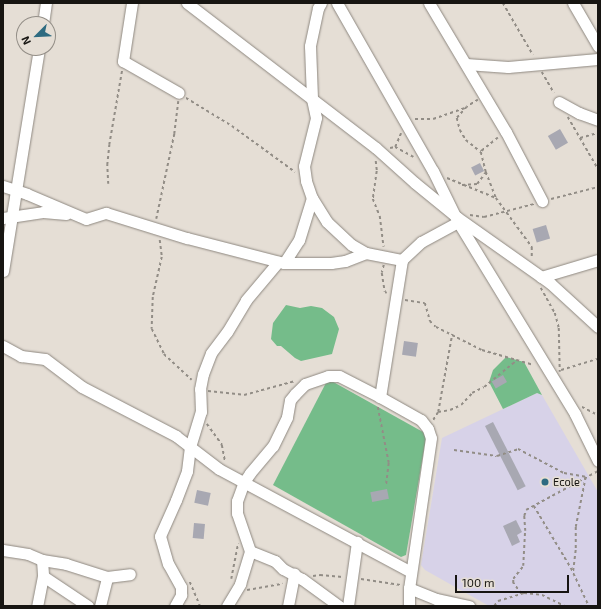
<!DOCTYPE html>
<style>
body{margin:0}
#map{position:relative;width:601px;height:609px;overflow:hidden;background:#e5ded5;font-family:"Exo 2",sans-serif}
div>[style]{position:absolute}
.education>*{inset:0;background:#d7d2e8}
.forest>*{inset:0;background:#75bc8a}
.building>*{inset:0;background:#a8a8b2;transform-origin:0 0}
.path>*{height:1.5px;margin-top:-0.75px;transform-origin:0;background:repeating-linear-gradient(90deg,#928d86 0 3px,transparent 0 6px)}
.roads{filter:drop-shadow(0 0 1px #8e8880) drop-shadow(0 0 1px #8e8880)}
.minor>*{height:11px;margin:-5.5px;padding:0 5.5px;transform-origin:5.5px;border-radius:5.5px;background:#fff}
.dots>*{width:11px;height:11px;translate:-50% -50%;box-sizing:border-box;border:2px solid #e5ded5;border-radius:50%}
span{translate:-50% -50%;white-space:nowrap;text-align:center;line-height:1.15;-webkit-text-stroke:3px #e5ded5;paint-order:stroke}
.poi-label{font-size:11px;color:#171512}
.left{translate:0 -50%;text-align:left}
.frame{position:absolute;inset:0;border:4px solid #171512;pointer-events:none}
.north{position:absolute;left:16px;top:16px;width:40px;height:40px;box-sizing:border-box;background:#e5ded5;border:1px solid #938e87;border-radius:50%;rotate:246deg;font-size:11px;font-weight:700;line-height:16px;text-align:center;color:#171512}
.north::after{content:'';display:block;margin:auto;width:14px;height:18px;background:#2e6b81;clip-path:polygon(50% 0,100% 100%,50% 72%,0 100%)}
.scale{position:absolute;left:455px;top:575px;width:114px;height:18px;box-sizing:border-box;border:2px solid #171512;border-top:0;padding-left:5px;font-size:12px;line-height:14px;white-space:nowrap;color:#171512;-webkit-text-stroke:3px #e5ded5;paint-order:stroke}
</style>
<div id="map">
<div class="education">
<div style="clip-path:polygon(537px 393px,542px 395px,598px 492px,598px 606px,489px 606px,425px 570px,421px 565px,442px 438px)"></div>
</div>
<div class="forest">
<div style="clip-path:polygon(286px 305px,300px 308px,311px 306px,322px 308px,334px 317px,339px 329px,332px 354px,301px 361px,295px 358px,281px 346px,277px 346px,271px 339px,273px 323px)"></div>
<div style="clip-path:polygon(506px 357px,524px 362px,542px 395px,537px 393px,503px 409px,489px 382px,493px 370px)"></div>
<div style="clip-path:polygon(328px 379px,423px 432px,426px 438px,406px 555px,401px 557px,273px 485px)"></div>
</div>
<div class="building">
<div style="left:560px;top:129px;width:16px;height:14px;rotate:60deg"></div>
<div style="left:480px;top:163px;width:9px;height:10px;rotate:63deg"></div>
<div style="left:546px;top:225px;width:14px;height:14px;rotate:73deg"></div>
<div style="left:404px;top:341px;width:14px;height:14px;rotate:8deg"></div>
<div style="left:503px;top:375px;width:8px;height:13px;rotate:60deg"></div>
<div style="left:493px;top:422px;width:72px;height:9px;rotate:63deg"></div>
<div style="left:387px;top:489px;width:10px;height:17px;rotate:79deg"></div>
<div style="left:197px;top:490px;width:14px;height:13px;rotate:12deg"></div>
<div style="clip-path:polygon(516px 520px,522px 532px,517px 535px,520px 542px,512px 546px,503px 526px)"></div>
<div style="left:194px;top:523px;width:11px;height:15px;rotate:5deg"></div>
</div>
<div class="path">
<div style="left:503px;top:3px;width:60px;rotate:60deg"></div>
<div style="left:542px;top:72px;width:24px;rotate:60deg"></div>
<div style="left:186px;top:98px;width:54px;rotate:31.3deg"></div>
<div style="left:232px;top:126px;width:78px;rotate:36.1deg"></div>
<div style="left:478px;top:100px;width:13px;rotate:148deg"></div>
<div style="left:467px;top:107px;width:15px;rotate:132deg"></div>
<div style="left:457px;top:118px;width:12px;rotate:76deg"></div>
<div style="left:460px;top:130px;width:12px;rotate:59deg"></div>
<div style="left:466px;top:140px;width:19px;rotate:39deg"></div>
<div style="left:568px;top:117px;width:60px;rotate:60deg"></div>
<div style="left:415px;top:119px;width:18px"></div>
<div style="left:433px;top:119px;width:36px;rotate:-19deg"></div>
<div style="left:498px;top:138px;width:22px;rotate:141deg"></div>
<div style="left:481px;top:152px;width:21px;rotate:76deg"></div>
<div style="left:486px;top:172px;width:28px;rotate:69deg"></div>
<div style="left:496px;top:198px;width:61px;rotate:53.7deg"></div>
<div style="left:532px;top:247px;width:11px;rotate:90deg"></div>
<div style="left:580px;top:138px;width:19px;rotate:-16deg"></div>
<div style="left:395px;top:147px;width:15px;rotate:-67deg"></div>
<div style="left:390px;top:148px;width:5px;rotate:-11deg"></div>
<div style="left:395px;top:147px;width:21px;rotate:28deg"></div>
<div style="left:376px;top:161px;width:10px;rotate:84deg"></div>
<div style="left:377px;top:171px;width:28px;rotate:98deg"></div>
<div style="left:373px;top:199px;width:18px;rotate:68deg"></div>
<div style="left:380px;top:216px;width:31px;rotate:83deg"></div>
<div style="left:447px;top:178px;width:53px;rotate:22.2deg"></div>
<div style="left:108px;top:184px;width:19px;rotate:-93deg"></div>
<div style="left:107px;top:165px;width:20px;rotate:-84deg"></div>
<div style="left:109px;top:145px;width:76px;rotate:-80.2deg"></div>
<div style="left:462px;top:185px;width:15px;rotate:-4deg"></div>
<div style="left:477px;top:184px;width:15px;rotate:-53deg"></div>
<div style="left:551px;top:199px;width:49px;rotate:-14.3deg"></div>
<div style="left:470px;top:215px;width:14px;rotate:8deg"></div>
<div style="left:484px;top:217px;width:52px;rotate:-14.6deg"></div>
<div style="left:156px;top:219px;width:87px;rotate:-78deg"></div>
<div style="left:174px;top:134px;width:33px;rotate:-83deg"></div>
<div style="left:160px;top:240px;width:17px;rotate:83deg"></div>
<div style="left:162px;top:257px;width:41px;rotate:102.7deg"></div>
<div style="left:153px;top:297px;width:32px;rotate:92deg"></div>
<div style="left:152px;top:329px;width:28px;rotate:64deg"></div>
<div style="left:164px;top:354px;width:38px;rotate:43deg"></div>
<div style="left:384px;top:265px;width:8px;rotate:104deg"></div>
<div style="left:382px;top:273px;width:19px;rotate:81deg"></div>
<div style="left:385px;top:292px;width:2px;rotate:27deg"></div>
<div style="left:541px;top:288px;width:29px;rotate:61deg"></div>
<div style="left:555px;top:313px;width:16px;rotate:75deg"></div>
<div style="left:559px;top:328px;width:44px;rotate:88.7deg"></div>
<div style="left:405px;top:300px;width:20px;rotate:9deg"></div>
<div style="left:425px;top:303px;width:19px;rotate:74deg"></div>
<div style="left:430px;top:321px;width:8px;rotate:45deg"></div>
<div style="left:436px;top:327px;width:51px;rotate:26.6deg"></div>
<div style="left:482px;top:350px;width:54px;rotate:16.1deg"></div>
<div style="left:561px;top:370px;width:39px;rotate:-17deg"></div>
<div style="left:208px;top:391px;width:36px;rotate:6deg"></div>
<div style="left:244px;top:395px;width:53px;rotate:-15.4deg"></div>
<div style="left:378px;top:407px;width:57px;rotate:78.9deg"></div>
<div style="left:389px;top:463px;width:23px;rotate:97deg"></div>
<div style="left:582px;top:407px;width:18px;rotate:27deg"></div>
<div style="left:438px;top:412px;width:12px;rotate:-9deg"></div>
<div style="left:450px;top:410px;width:12px;rotate:-24deg"></div>
<div style="left:461px;top:405px;width:16px;rotate:-47deg"></div>
<div style="left:472px;top:393px;width:13px;rotate:-27deg"></div>
<div style="left:484px;top:387px;width:43px;rotate:-39.3deg"></div>
<div style="left:433px;top:420px;width:9px;rotate:-58deg"></div>
<div style="left:438px;top:412px;width:79px;rotate:-79.8deg"></div>
<div style="left:207px;top:424px;width:26px;rotate:54deg"></div>
<div style="left:222px;top:445px;width:16px;rotate:79deg"></div>
<div style="left:454px;top:450px;width:43px;rotate:7.9deg"></div>
<div style="left:497px;top:456px;width:22px;rotate:-18deg"></div>
<div style="left:518px;top:449px;width:52px;rotate:27.6deg"></div>
<div style="left:564px;top:473px;width:22px;rotate:10deg"></div>
<div style="left:586px;top:477px;width:51px;rotate:101.3deg"></div>
<div style="left:576px;top:527px;width:23px;rotate:90deg"></div>
<div style="left:576px;top:550px;width:23px;rotate:97deg"></div>
<div style="left:534px;top:506px;width:72px;rotate:59.2deg"></div>
<div style="left:571px;top:568px;width:42px;rotate:64.7deg"></div>
<div style="left:313px;top:576px;width:7px;rotate:-8deg"></div>
<div style="left:320px;top:575px;width:23px;rotate:5deg"></div>
<div style="left:231px;top:579px;width:36px;rotate:-79deg"></div>
<div style="left:361px;top:579px;width:40px;rotate:8.5deg"></div>
<div style="left:190px;top:582px;width:26px;rotate:67deg"></div>
<div style="left:247px;top:590px;width:36px;rotate:-10deg"></div>
<div style="left:521px;top:594px;width:14px;rotate:-126deg"></div>
<div style="left:513px;top:583px;width:4px;rotate:-90deg"></div>
<div style="left:513px;top:579px;width:16px;rotate:-52deg"></div>
<div style="left:523px;top:566px;width:35px;rotate:-87deg"></div>
<div style="left:525px;top:531px;width:15px;rotate:-94deg"></div>
<div style="left:524px;top:516px;width:6px;rotate:-72deg"></div>
<div style="left:526px;top:510px;width:82px;rotate:-28.4deg"></div>
<div style="left:494px;top:606px;width:6px;rotate:-51deg"></div>
<div style="left:498px;top:601px;width:27px;rotate:-17deg"></div>
<div style="left:524px;top:593px;width:18px;rotate:6deg"></div>
<div style="left:542px;top:595px;width:25px;rotate:26deg"></div>
</div>
<div class="roads">
<div class="minor">
<div style="left:132px;top:3px;width:59px;rotate:98.8deg"></div>
<div style="left:123px;top:61px;width:64px;rotate:29.7deg"></div>
<div style="left:187px;top:3px;width:238px;rotate:37.5deg"></div>
<div style="left:376px;top:148px;width:52px;rotate:41.9deg"></div>
<div style="left:415px;top:183px;width:55px;rotate:39.1deg"></div>
<div style="left:458px;top:218px;width:113px;rotate:35.2deg"></div>
<div style="left:550px;top:283px;width:65px;rotate:42.5deg"></div>
<div style="left:321px;top:3px;width:6px;rotate:121deg"></div>
<div style="left:318px;top:8px;width:39px;rotate:102deg"></div>
<div style="left:310px;top:46px;width:53px;rotate:87.8deg"></div>
<div style="left:312px;top:99px;width:19px;rotate:78deg"></div>
<div style="left:316px;top:118px;width:49px;rotate:104deg"></div>
<div style="left:304px;top:166px;width:15px;rotate:82deg"></div>
<div style="left:306px;top:181px;width:18px;rotate:71deg"></div>
<div style="left:312px;top:198px;width:28px;rotate:58deg"></div>
<div style="left:327px;top:222px;width:34px;rotate:43deg"></div>
<div style="left:352px;top:245px;width:16px;rotate:30deg"></div>
<div style="left:337px;top:3px;width:193px;rotate:60.3deg"></div>
<div style="left:433px;top:171px;width:57px;rotate:63.9deg"></div>
<div style="left:458px;top:222px;width:42px;rotate:151.6deg"></div>
<div style="left:421px;top:242px;width:26px;rotate:137deg"></div>
<div style="left:402px;top:260px;width:139px;rotate:99.1deg"></div>
<div style="left:429px;top:3px;width:150px;rotate:59.2deg"></div>
<div style="left:506px;top:132px;width:78px;rotate:62.4deg"></div>
<div style="left:573px;top:3px;width:50px;rotate:59.8deg"></div>
<div style="left:43px;top:24px;width:21px;rotate:-82deg"></div>
<div style="left:466px;top:64px;width:42px;rotate:4.1deg"></div>
<div style="left:508px;top:67px;width:90px;rotate:-5.1deg"></div>
<div style="left:559px;top:102px;width:23px;rotate:29deg"></div>
<div style="left:579px;top:113px;width:20px;rotate:20deg"></div>
<div style="left:3px;top:186px;width:25px;rotate:18deg"></div>
<div style="left:27px;top:194px;width:64px;rotate:23deg"></div>
<div style="left:86px;top:219px;width:21px;rotate:-17deg"></div>
<div style="left:106px;top:213px;width:85px;rotate:17.2deg"></div>
<div style="left:187px;top:238px;width:100px;rotate:14.5deg"></div>
<div style="left:284px;top:263px;width:47px"></div>
<div style="left:331px;top:263px;width:14px;rotate:-8deg"></div>
<div style="left:345px;top:261px;width:22px;rotate:-21deg"></div>
<div style="left:366px;top:253px;width:37px;rotate:11deg"></div>
<div style="left:3px;top:218px;width:40px;rotate:-8.5deg"></div>
<div style="left:43px;top:212px;width:23px;rotate:5deg"></div>
<div style="left:458px;top:222px;width:225px;rotate:58.6deg"></div>
<div style="left:575px;top:414px;width:52px;rotate:63.9deg"></div>
<div style="left:284px;top:263px;width:27px;rotate:-57deg"></div>
<div style="left:299px;top:240px;width:44px;rotate:-72.8deg"></div>
<div style="left:3px;top:271px;width:226px;rotate:-80.8deg"></div>
<div style="left:541px;top:277px;width:59px;rotate:-16.6deg"></div>
<div style="left:3px;top:346px;width:21px;rotate:29deg"></div>
<div style="left:21px;top:356px;width:24px;rotate:7deg"></div>
<div style="left:45px;top:359px;width:46px;rotate:37.1deg"></div>
<div style="left:82px;top:387px;width:106px;rotate:27.5deg"></div>
<div style="left:176px;top:436px;width:54px;rotate:37.5deg"></div>
<div style="left:219px;top:469px;width:218px;rotate:28.2deg"></div>
<div style="left:3px;top:550px;width:25px;rotate:9deg"></div>
<div style="left:28px;top:554px;width:15px;rotate:23deg"></div>
<div style="left:42px;top:560px;width:16px;rotate:86deg"></div>
<div style="left:43px;top:576px;width:31px;rotate:101deg"></div>
<div style="left:250px;top:551px;width:27px;rotate:22deg"></div>
<div style="left:275px;top:561px;width:11px;rotate:45deg"></div>
<div style="left:283px;top:569px;width:21px;rotate:28deg"></div>
<div style="left:302px;top:579px;width:46px;rotate:36.1deg"></div>
<div style="left:42px;top:560px;width:24px;rotate:9deg"></div>
<div style="left:66px;top:564px;width:43px;rotate:17.6deg"></div>
<div style="left:107px;top:577px;width:23px;rotate:-7deg"></div>
<div style="left:43px;top:576px;width:54px;rotate:33.7deg"></div>
<div style="left:409px;top:588px;width:29px;rotate:22deg"></div>
<div style="left:436px;top:599px;width:34px;rotate:12deg"></div>
<div style="left:100px;top:606px;width:30px;rotate:-76deg"></div>
<div style="left:175px;top:606px;width:13px;rotate:-61deg"></div>
<div style="left:181px;top:595px;width:8px;rotate:-90deg"></div>
<div style="left:181px;top:587px;width:26px;rotate:-119deg"></div>
<div style="left:168px;top:564px;width:29px;rotate:-106deg"></div>
<div style="left:160px;top:536px;width:39px;rotate:-66deg"></div>
<div style="left:176px;top:500px;width:31px;rotate:-69deg"></div>
<div style="left:187px;top:471px;width:24px;rotate:-83deg"></div>
<div style="left:190px;top:447px;width:37px;rotate:-73deg"></div>
<div style="left:201px;top:412px;width:23px;rotate:-92deg"></div>
<div style="left:200px;top:389px;width:15px;rotate:-79deg"></div>
<div style="left:203px;top:374px;width:22px;rotate:-69deg"></div>
<div style="left:211px;top:353px;width:26px;rotate:-53deg"></div>
<div style="left:227px;top:332px;width:37px;rotate:-59deg"></div>
<div style="left:246px;top:300px;width:50px;rotate:-49.9deg"></div>
<div style="left:227px;top:606px;width:26px;rotate:-59deg"></div>
<div style="left:240px;top:584px;width:34px;rotate:-73deg"></div>
<div style="left:250px;top:551px;width:40px;rotate:-108.9deg"></div>
<div style="left:237px;top:513px;width:12px;rotate:-90deg"></div>
<div style="left:237px;top:501px;width:20px;rotate:-70deg"></div>
<div style="left:244px;top:482px;width:11px;rotate:-56deg"></div>
<div style="left:250px;top:473px;width:35px;rotate:-50deg"></div>
<div style="left:273px;top:446px;width:32px;rotate:-64deg"></div>
<div style="left:287px;top:417px;width:17px;rotate:-80deg"></div>
<div style="left:290px;top:400px;width:8px;rotate:-50deg"></div>
<div style="left:295px;top:394px;width:14px;rotate:-45deg"></div>
<div style="left:305px;top:384px;width:24px;rotate:-19deg"></div>
<div style="left:328px;top:376px;width:11px"></div>
<div style="left:339px;top:376px;width:46px;rotate:27.1deg"></div>
<div style="left:380px;top:397px;width:47px;rotate:29.3deg"></div>
<div style="left:421px;top:420px;width:11px;rotate:52deg"></div>
<div style="left:428px;top:429px;width:9px;rotate:72deg"></div>
<div style="left:431px;top:438px;width:152px;rotate:98.3deg"></div>
<div style="left:409px;top:588px;width:18px;rotate:90deg"></div>
<div style="left:288px;top:606px;width:33px;rotate:-79deg"></div>
<div style="left:348px;top:606px;width:65px;rotate:-82deg"></div>
</div>
</div>
<div class="dots">
<div style="left:545px;top:482px;background:#2e6b81"></div>
</div>
<div class="poi-label">
<span class="left" style="left:553px;top:482px">Ecole</span>
</div>
<div class="frame"></div>
<div class="north">N</div>
<div class="scale">100 m</div>
</div>
